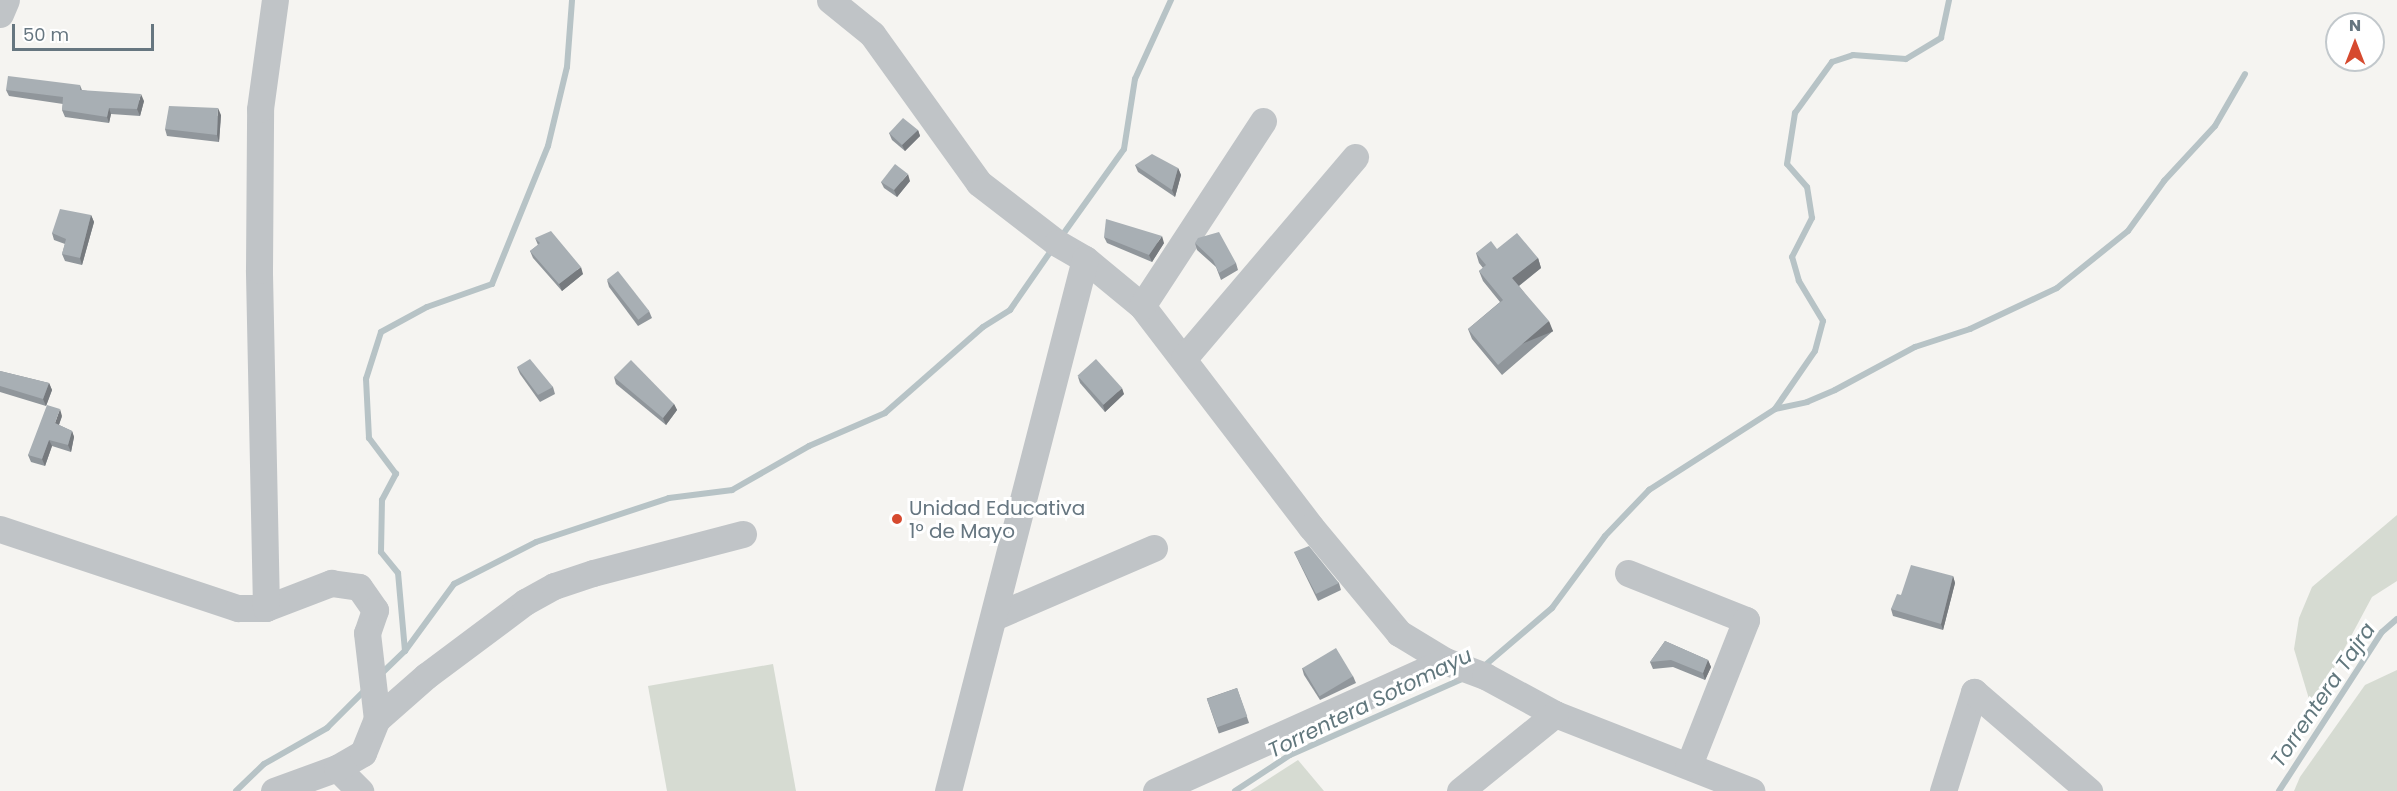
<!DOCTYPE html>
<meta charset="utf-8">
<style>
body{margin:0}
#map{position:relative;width:2397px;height:791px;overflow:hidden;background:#f5f4f1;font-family:Poppins,sans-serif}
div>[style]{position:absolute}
.green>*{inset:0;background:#d6dbd2}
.stream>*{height:6px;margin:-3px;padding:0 3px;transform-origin:3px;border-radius:3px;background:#b7c3c6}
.minor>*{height:27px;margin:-13.5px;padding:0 13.5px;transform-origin:13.5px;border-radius:13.5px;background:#c0c4c7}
.wall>*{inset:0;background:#90969b;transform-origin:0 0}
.shaded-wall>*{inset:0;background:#767a7e;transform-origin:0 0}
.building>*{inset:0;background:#a8afb4;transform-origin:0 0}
.dots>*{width:16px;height:16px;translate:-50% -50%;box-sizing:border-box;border:3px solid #fff;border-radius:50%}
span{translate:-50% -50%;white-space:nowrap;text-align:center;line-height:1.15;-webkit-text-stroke:6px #fff;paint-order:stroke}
.poi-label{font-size:20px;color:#667680}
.left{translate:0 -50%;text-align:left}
.water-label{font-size:21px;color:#61777d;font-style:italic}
.north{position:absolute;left:2325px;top:12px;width:60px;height:60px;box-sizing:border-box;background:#fff;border:2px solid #c2c8cc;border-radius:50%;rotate:0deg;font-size:16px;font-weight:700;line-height:24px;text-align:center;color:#667680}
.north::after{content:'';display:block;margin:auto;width:21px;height:27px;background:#d64a2f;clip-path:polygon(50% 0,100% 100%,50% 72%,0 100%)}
.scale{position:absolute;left:12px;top:24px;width:142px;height:27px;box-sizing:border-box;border:3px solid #667680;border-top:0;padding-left:8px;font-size:18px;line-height:21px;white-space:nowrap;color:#667680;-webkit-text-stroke:4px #fff;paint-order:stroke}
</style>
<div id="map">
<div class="green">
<div style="clip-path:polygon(2397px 515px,2397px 581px,2372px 597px,2312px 709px,2294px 649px,2299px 618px,2312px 587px)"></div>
<div style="clip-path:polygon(773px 664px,796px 791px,667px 791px,648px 686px)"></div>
<div style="clip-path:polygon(2397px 670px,2397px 791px,2294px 791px,2300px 777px,2365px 685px)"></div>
<div style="clip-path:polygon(1298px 760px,1324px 791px,1250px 791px)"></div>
</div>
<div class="stream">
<div style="left:1061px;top:237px;width:108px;rotate:-54.4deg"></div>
<div style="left:1124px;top:149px;width:71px;rotate:-81.1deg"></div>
<div style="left:1135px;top:79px;width:87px;rotate:-65.5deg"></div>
<div style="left:1775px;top:409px;width:33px;rotate:-12deg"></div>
<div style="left:1807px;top:402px;width:30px;rotate:-23deg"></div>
<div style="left:1835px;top:390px;width:91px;rotate:-28.3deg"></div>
<div style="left:1915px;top:347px;width:58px;rotate:-18.1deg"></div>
<div style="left:1970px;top:329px;width:96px;rotate:-25.2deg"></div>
<div style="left:2057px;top:288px;width:91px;rotate:-38.8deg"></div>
<div style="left:2128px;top:231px;width:62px;rotate:-54.2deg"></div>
<div style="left:2164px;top:181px;width:75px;rotate:-47.2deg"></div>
<div style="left:2215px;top:126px;width:60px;rotate:-60deg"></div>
<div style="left:405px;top:651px;width:78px;rotate:-95.1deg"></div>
<div style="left:398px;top:573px;width:27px;rotate:-129deg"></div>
<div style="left:381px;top:552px;width:52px;rotate:-88.9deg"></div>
<div style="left:382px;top:500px;width:30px;rotate:-62deg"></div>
<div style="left:396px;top:474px;width:45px;rotate:-126.9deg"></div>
<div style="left:369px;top:438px;width:59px;rotate:-92.9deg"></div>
<div style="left:366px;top:379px;width:49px;rotate:-72.3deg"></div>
<div style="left:381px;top:332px;width:52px;rotate:-28.5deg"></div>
<div style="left:427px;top:307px;width:69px;rotate:-19.5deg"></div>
<div style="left:492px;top:284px;width:149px;rotate:-67.9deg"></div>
<div style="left:548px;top:146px;width:81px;rotate:-76.5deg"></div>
<div style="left:567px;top:67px;width:67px;rotate:-85.7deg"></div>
<div style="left:1483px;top:667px;width:91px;rotate:-40.5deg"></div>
<div style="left:1552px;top:608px;width:89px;rotate:-53.6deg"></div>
<div style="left:1605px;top:536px;width:64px;rotate:-46.3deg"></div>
<div style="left:1649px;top:490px;width:150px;rotate:-32.7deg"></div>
<div style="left:1775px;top:409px;width:70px;rotate:-55.4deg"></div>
<div style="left:1815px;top:351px;width:31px;rotate:-75deg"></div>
<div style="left:1823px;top:321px;width:47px;rotate:-121deg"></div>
<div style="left:1799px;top:281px;width:25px;rotate:-106deg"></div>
<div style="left:1792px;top:257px;width:44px;rotate:-62.9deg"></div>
<div style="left:1812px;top:218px;width:31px;rotate:-99deg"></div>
<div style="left:1807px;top:187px;width:30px;rotate:-131deg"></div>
<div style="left:1787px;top:164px;width:52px;rotate:-81.1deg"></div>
<div style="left:1795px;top:113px;width:63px;rotate:-54deg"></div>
<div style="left:1832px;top:62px;width:22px;rotate:-18deg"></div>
<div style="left:1853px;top:55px;width:53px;rotate:4.3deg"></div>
<div style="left:1906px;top:59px;width:41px;rotate:-31deg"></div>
<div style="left:1941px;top:38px;width:39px;rotate:-78deg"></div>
<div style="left:380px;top:675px;width:35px;rotate:-44deg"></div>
<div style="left:405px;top:651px;width:83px;rotate:-53.8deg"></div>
<div style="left:454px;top:584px;width:92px;rotate:-27.1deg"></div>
<div style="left:536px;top:542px;width:140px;rotate:-18.3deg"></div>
<div style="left:669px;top:498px;width:64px;rotate:-7.2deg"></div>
<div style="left:732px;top:490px;width:89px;rotate:-29.7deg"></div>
<div style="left:809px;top:446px;width:83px;rotate:-23.5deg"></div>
<div style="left:885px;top:413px;width:130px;rotate:-41.3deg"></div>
<div style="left:983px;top:327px;width:32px;rotate:-32deg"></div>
<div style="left:1010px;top:310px;width:75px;rotate:-55.3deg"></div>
<div style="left:236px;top:791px;width:39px;rotate:-44deg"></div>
<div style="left:264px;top:764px;width:73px;rotate:-29.7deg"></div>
<div style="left:327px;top:728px;width:55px;rotate:-45deg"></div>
<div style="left:1235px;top:791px;width:66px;rotate:-33.2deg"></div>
<div style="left:1290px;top:755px;width:193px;rotate:-23.8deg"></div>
<div style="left:2279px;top:791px;width:189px;rotate:-57.1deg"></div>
<div style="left:2382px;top:632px;width:20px;rotate:-41deg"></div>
</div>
<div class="minor">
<div style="left:830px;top:0;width:54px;rotate:39deg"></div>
<div style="left:872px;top:34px;width:183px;rotate:54.3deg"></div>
<div style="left:979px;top:183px;width:98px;rotate:37.6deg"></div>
<div style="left:1057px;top:243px;width:32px;rotate:30deg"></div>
<div style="left:1085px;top:259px;width:74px;rotate:39.5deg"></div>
<div style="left:1142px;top:306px;width:278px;rotate:52.6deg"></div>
<div style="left:1311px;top:527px;width:138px;rotate:50.3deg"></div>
<div style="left:1399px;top:633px;width:54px;rotate:31.3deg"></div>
<div style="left:1445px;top:661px;width:43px;rotate:20.6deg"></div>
<div style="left:1485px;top:676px;width:80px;rotate:28.5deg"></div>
<div style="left:1555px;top:714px;width:211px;rotate:21.4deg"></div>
<div style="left:0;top:14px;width:15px;rotate:-67deg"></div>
<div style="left:1142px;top:306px;width:221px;rotate:-56.8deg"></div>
<div style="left:1184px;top:358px;width:264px;rotate:-49.6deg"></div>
<div style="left:0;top:529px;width:251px;rotate:18.4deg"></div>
<div style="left:238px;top:608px;width:28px"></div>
<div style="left:266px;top:608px;width:70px;rotate:-21deg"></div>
<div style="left:331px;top:583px;width:28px;rotate:8deg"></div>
<div style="left:359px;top:587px;width:28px;rotate:55deg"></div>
<div style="left:375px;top:610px;width:24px;rotate:109deg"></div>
<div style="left:367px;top:633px;width:87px;rotate:83.4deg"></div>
<div style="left:1628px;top:573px;width:127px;rotate:21.7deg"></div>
<div style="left:1746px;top:620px;width:156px;rotate:111.5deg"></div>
<div style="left:266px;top:608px;width:338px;rotate:-91.2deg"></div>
<div style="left:259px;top:270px;width:161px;rotate:-89.6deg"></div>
<div style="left:260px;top:109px;width:110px;rotate:-82.2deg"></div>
<div style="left:996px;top:616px;width:172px;rotate:-23.3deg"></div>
<div style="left:337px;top:768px;width:33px;rotate:45deg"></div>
<div style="left:274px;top:791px;width:67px;rotate:-20.1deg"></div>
<div style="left:337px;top:768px;width:30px;rotate:-30deg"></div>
<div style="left:363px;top:753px;width:37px;rotate:-68deg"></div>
<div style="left:377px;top:719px;width:65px;rotate:-41.3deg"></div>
<div style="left:426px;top:676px;width:124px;rotate:-36.8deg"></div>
<div style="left:525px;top:602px;width:33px;rotate:-29deg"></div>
<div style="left:554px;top:586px;width:41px;rotate:-18.4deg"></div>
<div style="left:593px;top:573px;width:155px;rotate:-14.6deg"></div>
<div style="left:948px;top:791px;width:549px;rotate:-75.56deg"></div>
<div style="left:1156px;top:791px;width:317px;rotate:-24.2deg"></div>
<div style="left:1460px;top:791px;width:122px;rotate:-39deg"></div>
<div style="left:1943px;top:791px;width:104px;rotate:-72.6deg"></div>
<div style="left:1974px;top:692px;width:152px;rotate:40.7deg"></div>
</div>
<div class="wall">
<div style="clip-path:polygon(80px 85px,82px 90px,144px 101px,140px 116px,111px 114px,109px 123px,65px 117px,62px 110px,63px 104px,9px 96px,6px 90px)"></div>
<div style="clip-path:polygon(221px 115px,219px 142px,167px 136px,165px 129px)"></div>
<div style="clip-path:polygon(918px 130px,920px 136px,905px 151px,892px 140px,889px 133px)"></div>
<div style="clip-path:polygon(1135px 165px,1178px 168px,1181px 175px,1175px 197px,1138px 172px)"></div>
<div style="clip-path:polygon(910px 181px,897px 197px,884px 188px,881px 182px)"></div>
<div style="clip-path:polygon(91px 215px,94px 222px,82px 265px,65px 261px,62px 254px,65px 244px,54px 240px,52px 233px)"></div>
<div style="clip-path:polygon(1104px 237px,1164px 243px,1152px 262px,1107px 243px)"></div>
<div style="clip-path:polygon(535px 238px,583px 274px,562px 291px,533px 258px,530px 251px,538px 245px)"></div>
<div style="clip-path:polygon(1195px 243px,1236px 263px,1238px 270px,1221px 280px,1216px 267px,1197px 250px)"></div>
<div style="clip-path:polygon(1497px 249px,1538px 258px,1541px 268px,1519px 286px,1553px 331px,1502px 375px,1472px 339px,1468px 329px,1500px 302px,1483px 281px,1479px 271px,1483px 268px,1479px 263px,1476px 253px)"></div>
<div style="clip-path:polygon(607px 280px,649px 311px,652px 318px,638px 326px,609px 287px)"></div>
<div style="clip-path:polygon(517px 367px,553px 387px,555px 394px,540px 402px,520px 374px)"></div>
<div style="clip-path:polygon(0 371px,49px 383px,52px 390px,46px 406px,0 392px)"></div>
<div style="clip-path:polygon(614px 377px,674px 404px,677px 410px,666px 425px,616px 384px)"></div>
<div style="clip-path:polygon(1078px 377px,1124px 394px,1105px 412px,1080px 383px)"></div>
<div style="clip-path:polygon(62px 416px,59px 425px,72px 431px,74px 437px,71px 452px,52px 446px,45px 466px,31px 462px,28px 455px)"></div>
<div style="clip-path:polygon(1294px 552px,1339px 583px,1341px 590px,1318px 601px)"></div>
<div style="clip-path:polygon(1953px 576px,1955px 583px,1943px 630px,1893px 616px,1891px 609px,1901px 595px)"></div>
<div style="clip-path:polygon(1665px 641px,1708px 660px,1711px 667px,1705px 680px,1673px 667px,1653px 669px,1650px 662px)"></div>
<div style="clip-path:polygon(1302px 668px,1353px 676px,1356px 683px,1320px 700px,1304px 675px)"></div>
<div style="left:1237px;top:688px;width:37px;height:32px;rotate:71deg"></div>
</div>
<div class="shaded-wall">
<div style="clip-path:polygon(141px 94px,144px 101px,140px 116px,137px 109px)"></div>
<div style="clip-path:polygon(109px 108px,111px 114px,109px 123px,107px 117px)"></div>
<div style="clip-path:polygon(218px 108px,221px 115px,219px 142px,217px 135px)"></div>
<div style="clip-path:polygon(918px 130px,920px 136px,905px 151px,902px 145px)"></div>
<div style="clip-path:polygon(1178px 168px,1181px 175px,1175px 197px,1172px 190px)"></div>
<div style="clip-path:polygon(908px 174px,910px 181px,897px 197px,894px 190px)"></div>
<div style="clip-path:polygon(91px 215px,94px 222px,82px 265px,80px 258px)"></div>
<div style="clip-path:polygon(1162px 236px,1164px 243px,1152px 262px,1149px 255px)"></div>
<div style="clip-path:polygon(1538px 258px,1541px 268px,1516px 288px,1512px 278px)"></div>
<div style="clip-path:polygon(581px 267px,583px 274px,562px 291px,559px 284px)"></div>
<div style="left:1549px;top:321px;width:11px;height:67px;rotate:68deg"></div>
<div style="clip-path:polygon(49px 383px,52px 390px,46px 406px,43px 399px)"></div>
<div style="clip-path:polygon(1122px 388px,1124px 394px,1105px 412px,1103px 405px)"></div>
<div style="clip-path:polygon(674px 404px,677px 410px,666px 425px,663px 418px)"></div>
<div style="clip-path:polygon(60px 409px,62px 416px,57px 430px,55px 423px)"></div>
<div style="clip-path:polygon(72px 431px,74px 437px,71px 452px,68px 445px)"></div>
<div style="clip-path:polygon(49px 440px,52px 446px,45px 466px,42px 459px)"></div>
<div style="clip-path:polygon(1953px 576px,1955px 583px,1943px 630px,1941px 624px)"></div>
<div style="clip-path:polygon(1708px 660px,1711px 667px,1705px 680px,1703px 673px)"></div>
</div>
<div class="building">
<div style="clip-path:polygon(8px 76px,80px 85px,80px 90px,141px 94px,137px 109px,109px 108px,107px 117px,62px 110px,63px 97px,6px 90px)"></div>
<div style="clip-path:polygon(169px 106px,218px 108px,217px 135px,165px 129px)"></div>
<div style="clip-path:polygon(903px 118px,918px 130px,902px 145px,889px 133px)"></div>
<div style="clip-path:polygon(1152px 154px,1178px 168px,1172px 190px,1135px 165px)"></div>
<div style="clip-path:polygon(895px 164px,908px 174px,894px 190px,881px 182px)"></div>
<div style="clip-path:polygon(60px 209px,91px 215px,80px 258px,62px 254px,66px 239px,52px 233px)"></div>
<div style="clip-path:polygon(1106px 219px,1162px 236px,1149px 255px,1104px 237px)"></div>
<div style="clip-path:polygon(551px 231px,581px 267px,559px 284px,530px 251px,540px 243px,535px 238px)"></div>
<div style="clip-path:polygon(1219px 232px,1236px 263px,1219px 273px,1213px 260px,1195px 243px,1198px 238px)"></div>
<div style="clip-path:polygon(1517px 233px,1538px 258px,1512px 278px,1549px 321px,1498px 365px,1468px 329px,1503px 300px,1479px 271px,1486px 265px,1476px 253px,1491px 241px,1497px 249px)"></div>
<div style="left:618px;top:271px;width:51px;height:14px;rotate:52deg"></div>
<div style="clip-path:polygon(530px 359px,553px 387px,538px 395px,517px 367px)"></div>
<div style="left:1096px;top:359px;width:39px;height:25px;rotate:48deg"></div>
<div style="clip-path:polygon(631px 360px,674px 404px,663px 418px,614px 377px)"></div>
<div style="clip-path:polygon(0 371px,49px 383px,43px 399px,0 386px)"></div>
<div style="clip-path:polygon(47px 405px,60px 409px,55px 423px,72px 431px,68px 445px,49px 440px,42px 459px,28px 455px)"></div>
<div style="clip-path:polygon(1309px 546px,1339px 583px,1316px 594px,1294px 552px)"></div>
<div style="clip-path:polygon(1911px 565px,1953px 576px,1941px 624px,1891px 609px,1897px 594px,1901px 595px)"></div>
<div style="clip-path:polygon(1665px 641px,1708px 660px,1703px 673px,1671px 660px,1650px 662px)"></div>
<div style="left:1336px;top:648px;width:33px;height:39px;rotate:59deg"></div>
<div style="left:1237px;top:688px;width:30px;height:32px;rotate:70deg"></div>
</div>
<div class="dots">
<div style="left:897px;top:519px;background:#d64a2f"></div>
</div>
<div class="poi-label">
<span class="left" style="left:909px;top:520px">Unidad Educativa<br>1° de Mayo</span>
</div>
<div class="water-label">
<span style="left:2323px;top:695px;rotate:-56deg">Torrentera Tajra</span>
<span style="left:1370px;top:703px;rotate:-26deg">Torrentera Sotomayu</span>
</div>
<div class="north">N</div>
<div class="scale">50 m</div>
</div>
